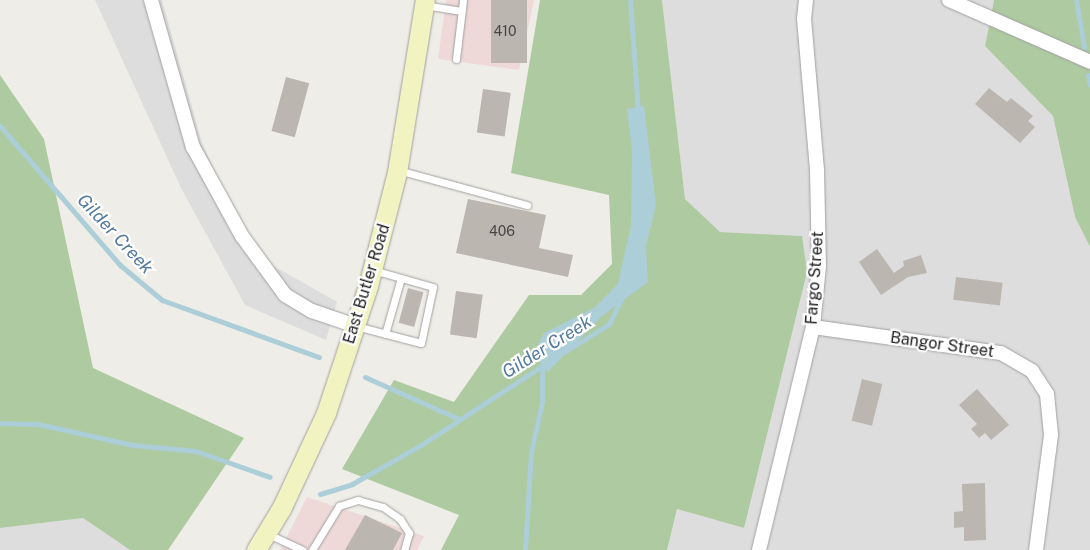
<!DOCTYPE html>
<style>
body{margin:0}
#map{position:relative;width:1090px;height:550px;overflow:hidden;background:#efede7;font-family:"Public Sans",sans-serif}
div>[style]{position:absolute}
.residential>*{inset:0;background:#dedddd}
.commercial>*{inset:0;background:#eed9d8}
.forest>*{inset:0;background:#adcaa0}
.water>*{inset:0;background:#acced8}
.stream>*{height:5px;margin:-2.5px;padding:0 2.5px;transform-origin:2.5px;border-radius:2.5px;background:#acced8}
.building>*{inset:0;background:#bcb6b0;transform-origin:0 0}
.roads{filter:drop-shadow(0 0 1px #a1a1a1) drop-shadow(0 0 1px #a1a1a1)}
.lane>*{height:7px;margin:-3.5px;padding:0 3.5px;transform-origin:3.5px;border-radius:3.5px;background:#fff}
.street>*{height:14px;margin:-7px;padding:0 7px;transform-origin:7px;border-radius:7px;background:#fff}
.secondary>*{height:19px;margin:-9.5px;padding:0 9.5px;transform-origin:9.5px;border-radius:9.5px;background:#f1f3c1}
span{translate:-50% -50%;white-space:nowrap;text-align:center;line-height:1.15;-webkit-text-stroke:4.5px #fff;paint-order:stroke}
.number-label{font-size:14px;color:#474644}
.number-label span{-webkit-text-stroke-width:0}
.street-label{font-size:16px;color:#202020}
.water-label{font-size:18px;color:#52799f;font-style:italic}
</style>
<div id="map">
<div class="residential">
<div style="clip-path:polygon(95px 0,162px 0,202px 143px,235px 215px,272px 265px,337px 302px,326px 340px,245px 305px,181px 188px)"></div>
<div style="clip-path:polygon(662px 0,994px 0,985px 46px,1053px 116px,1075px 217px,1090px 247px,1090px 550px,667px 550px,677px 509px,743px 528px,802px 236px,719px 232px,685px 199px)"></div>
<div style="clip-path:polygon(83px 518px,130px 550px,0 550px,0 528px)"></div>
</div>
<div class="commercial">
<div style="clip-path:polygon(446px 0,534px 0,519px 70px,438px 59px)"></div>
<div style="clip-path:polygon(307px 497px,424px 536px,417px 550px,280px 550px)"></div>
</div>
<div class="forest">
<div style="clip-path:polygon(540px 0,662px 0,685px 199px,720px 232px,802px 236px,807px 272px,744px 528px,677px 509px,667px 550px,441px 550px,459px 515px,342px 469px,394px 380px,454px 402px,529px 295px,581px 295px,612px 264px,609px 195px,511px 173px)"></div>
<div style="clip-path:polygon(994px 0,1090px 0,1090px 247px,1075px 217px,1053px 116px,985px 46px)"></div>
<div style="clip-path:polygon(0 75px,44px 139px,93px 368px,244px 438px,168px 550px,130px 550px,83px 518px,0 528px)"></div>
</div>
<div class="water">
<div style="clip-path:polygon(644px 106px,656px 205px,646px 246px,648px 282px,601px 317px,548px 372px,533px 354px,544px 333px,594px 308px,618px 284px,631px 225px,632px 151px,627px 109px)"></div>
</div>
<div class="stream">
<div style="left:630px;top:0;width:112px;rotate:85.9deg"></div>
<div style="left:1076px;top:0;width:48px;rotate:80.3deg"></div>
<div style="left:1088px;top:75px;width:10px;rotate:79deg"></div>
<div style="left:0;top:126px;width:184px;rotate:49.2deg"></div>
<div style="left:120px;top:265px;width:55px;rotate:39.8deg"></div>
<div style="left:162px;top:300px;width:167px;rotate:20deg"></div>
<div style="left:566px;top:351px;width:51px;rotate:-32.1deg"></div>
<div style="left:609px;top:324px;width:28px;rotate:-64deg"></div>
<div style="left:365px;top:377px;width:103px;rotate:24.1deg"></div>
<div style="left:0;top:423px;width:38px;rotate:2deg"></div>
<div style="left:38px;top:424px;width:97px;rotate:12.5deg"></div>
<div style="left:133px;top:445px;width:63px;rotate:5.4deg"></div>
<div style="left:196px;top:451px;width:78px;rotate:19.4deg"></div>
<div style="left:320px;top:494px;width:34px;rotate:-17deg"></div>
<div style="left:352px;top:484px;width:79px;rotate:-29.5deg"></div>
<div style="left:421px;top:445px;width:152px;rotate:-33.2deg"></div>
<div style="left:525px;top:550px;width:98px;rotate:-86.5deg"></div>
<div style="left:531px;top:452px;width:51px;rotate:-77.6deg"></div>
<div style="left:542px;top:402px;width:36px;rotate:-90deg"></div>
</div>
<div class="building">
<div style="left:491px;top:0;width:36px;height:63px"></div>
<div style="left:286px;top:77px;width:24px;height:56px;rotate:15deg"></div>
<div style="clip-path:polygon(989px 88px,1007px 102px,1011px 98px,1033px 116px,1028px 121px,1035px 127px,1020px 143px,975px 104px)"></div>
<div style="left:483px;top:89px;width:28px;height:44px;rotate:8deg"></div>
<div style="clip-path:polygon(468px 199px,546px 215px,539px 248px,573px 255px,568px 277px,456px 253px)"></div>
<div style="clip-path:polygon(877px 249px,894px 273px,904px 266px,903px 261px,921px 255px,927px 273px,908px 277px,881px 295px,859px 262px)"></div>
<div style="left:956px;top:277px;width:47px;height:23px;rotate:7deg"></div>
<div style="left:408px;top:288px;width:16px;height:36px;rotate:15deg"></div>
<div style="left:456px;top:291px;width:27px;height:44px;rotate:8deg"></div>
<div style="left:862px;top:379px;width:21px;height:43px;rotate:14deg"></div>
<div style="clip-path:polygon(977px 389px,1009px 425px,991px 440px,985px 433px,979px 438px,971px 429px,977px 424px,959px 405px)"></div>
<div style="clip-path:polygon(985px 483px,986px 540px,964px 541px,964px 527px,954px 528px,954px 512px,963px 511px,962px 484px)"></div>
<div style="clip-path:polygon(365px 515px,402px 533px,393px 550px,345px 550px)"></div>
</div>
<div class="roads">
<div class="lane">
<div style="left:424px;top:5px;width:38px;rotate:9deg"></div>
<div style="left:456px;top:59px;width:59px;rotate:-83.2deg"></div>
<div style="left:398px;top:170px;width:134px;rotate:15.2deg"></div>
<div style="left:356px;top:326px;width:67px;rotate:14.7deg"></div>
<div style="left:421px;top:343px;width:57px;rotate:-77.9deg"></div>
<div style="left:433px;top:287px;width:62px;rotate:-164.2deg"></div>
<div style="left:385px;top:334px;width:58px;rotate:-74.1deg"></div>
<div style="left:266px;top:533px;width:40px;rotate:25deg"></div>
<div style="left:312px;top:550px;width:52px;rotate:-58.5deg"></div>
<div style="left:339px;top:506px;width:20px;rotate:-18deg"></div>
<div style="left:358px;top:500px;width:26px;rotate:16deg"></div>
<div style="left:383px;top:507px;width:21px;rotate:35deg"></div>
<div style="left:400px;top:519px;width:17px;rotate:57deg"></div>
<div style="left:409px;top:533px;width:18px;rotate:106deg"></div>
</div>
<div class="street">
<div style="left:151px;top:0;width:153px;rotate:74.1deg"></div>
<div style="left:193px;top:147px;width:102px;rotate:61.2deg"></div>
<div style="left:242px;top:236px;width:73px;rotate:53.9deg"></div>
<div style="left:285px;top:295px;width:31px;rotate:31deg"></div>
<div style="left:312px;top:311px;width:46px;rotate:18.8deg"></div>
<div style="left:949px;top:0;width:154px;rotate:23.7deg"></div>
<div style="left:813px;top:327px;width:190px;rotate:7.9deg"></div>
<div style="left:1001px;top:353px;width:36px;rotate:30deg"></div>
<div style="left:1032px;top:371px;width:27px;rotate:57deg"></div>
<div style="left:1047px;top:394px;width:41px;rotate:84.4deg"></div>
<div style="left:1051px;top:435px;width:116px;rotate:97.4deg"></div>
<div style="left:759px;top:550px;width:229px;rotate:-76.4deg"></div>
<div style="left:813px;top:327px;width:61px;rotate:-84.4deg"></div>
<div style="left:819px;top:266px;width:96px;rotate:-91.2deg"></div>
<div style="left:817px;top:170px;width:152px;rotate:-94.9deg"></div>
<div style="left:804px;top:19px;width:19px;rotate:-84deg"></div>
</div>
<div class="secondary">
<div style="left:256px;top:550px;width:50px;rotate:-58.8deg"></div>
<div style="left:282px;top:507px;width:104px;rotate:-64.9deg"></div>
<div style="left:326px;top:413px;width:134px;rotate:-71.7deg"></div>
<div style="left:368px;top:286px;width:118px;rotate:-75.7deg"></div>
<div style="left:397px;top:172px;width:174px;rotate:-80.8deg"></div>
</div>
</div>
<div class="number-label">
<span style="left:505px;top:31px">410</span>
<span style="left:502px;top:231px">406</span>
</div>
<div class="street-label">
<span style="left:815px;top:278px;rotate:-86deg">Fargo Street</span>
<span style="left:367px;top:284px;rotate:-73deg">East Butler Road</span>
<span style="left:942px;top:345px;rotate:8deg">Bangor Street</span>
</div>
<div class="water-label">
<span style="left:115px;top:234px;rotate:47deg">Gilder Creek</span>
<span style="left:547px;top:347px;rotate:-32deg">Gilder Creek</span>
</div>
</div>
